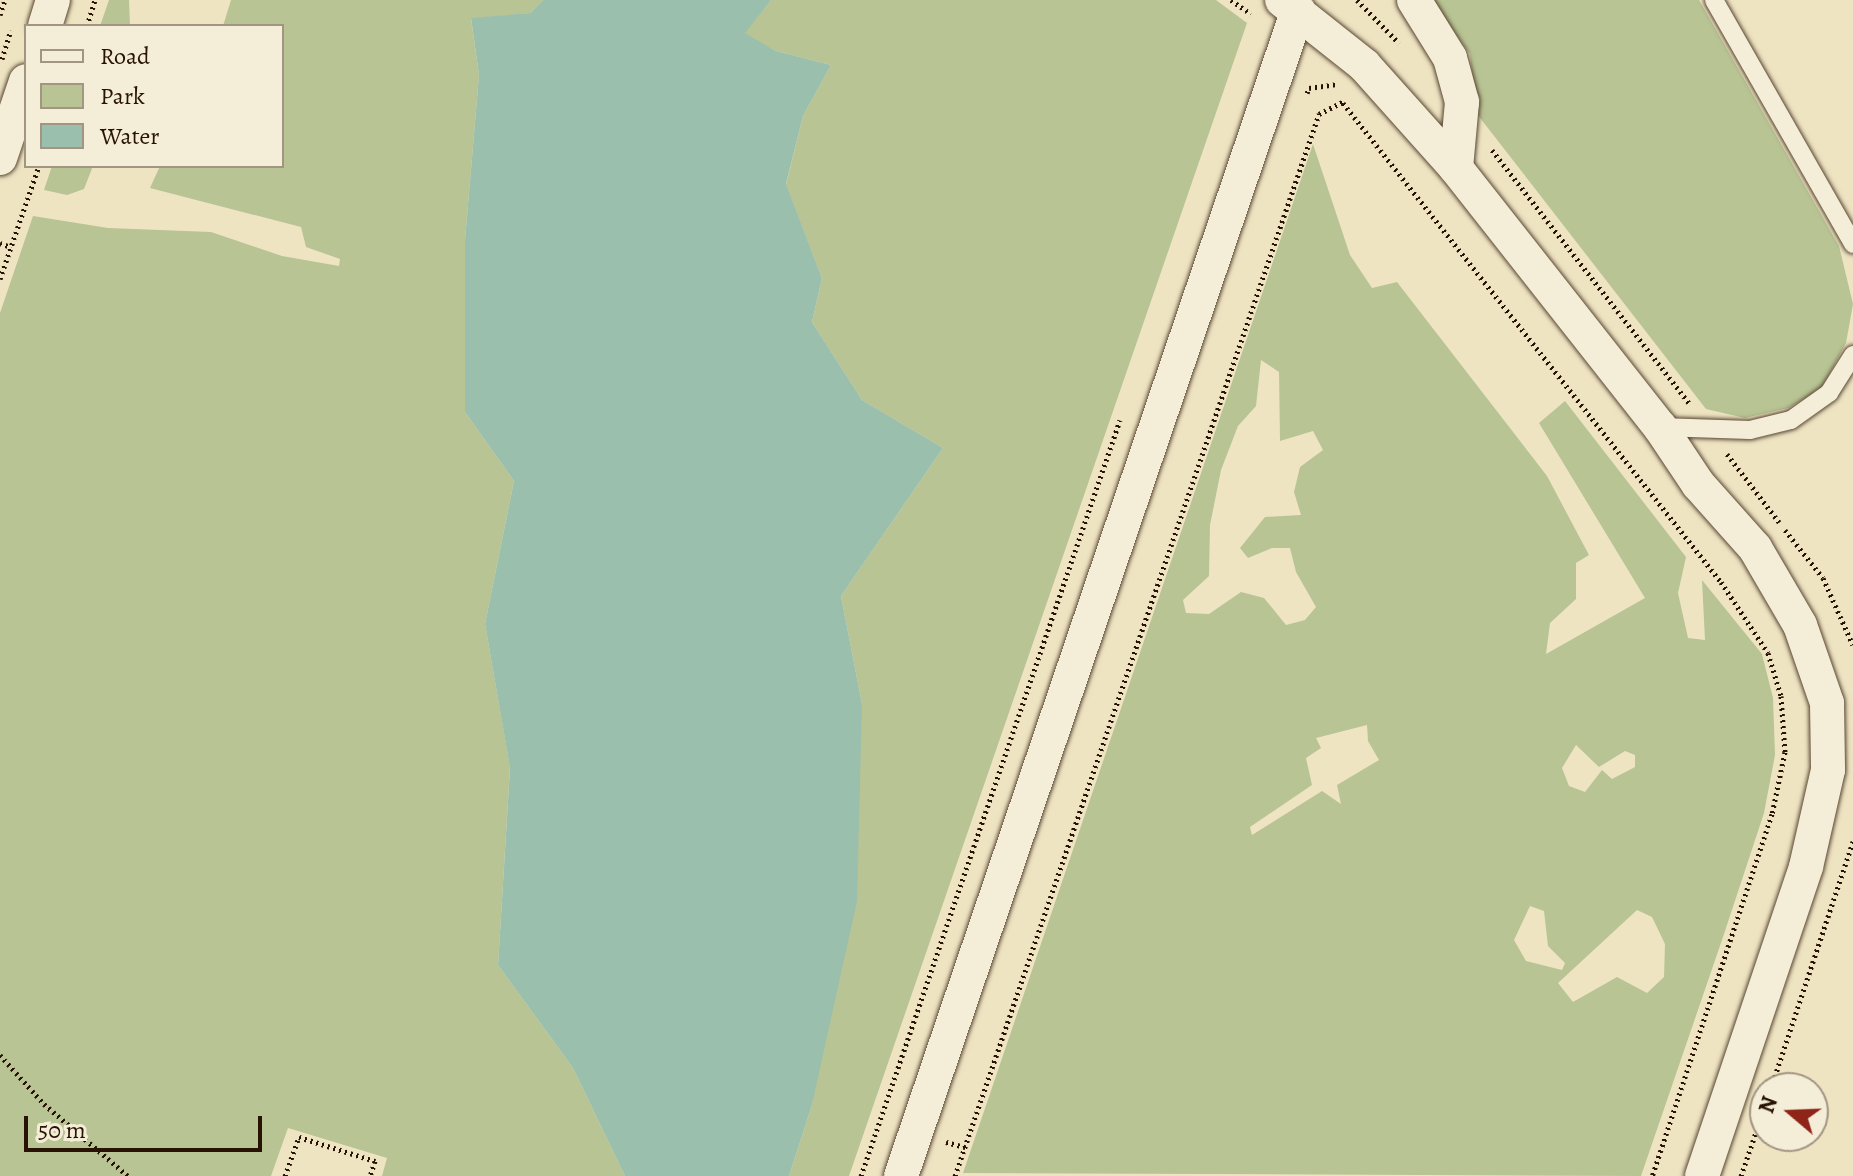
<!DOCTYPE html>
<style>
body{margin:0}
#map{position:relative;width:1853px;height:1176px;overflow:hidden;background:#eee4c2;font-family:Alegreya,serif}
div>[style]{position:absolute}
.green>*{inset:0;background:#b8c494}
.water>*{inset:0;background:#9bbfad}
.path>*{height:5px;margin-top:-2.5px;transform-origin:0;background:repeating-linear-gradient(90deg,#271203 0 2px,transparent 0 6px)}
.roads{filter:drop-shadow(0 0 2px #594633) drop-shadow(0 0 2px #594633)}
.service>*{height:18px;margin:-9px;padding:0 9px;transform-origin:9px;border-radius:9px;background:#f4edd7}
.minor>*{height:34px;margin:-17px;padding:0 17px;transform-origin:17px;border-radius:17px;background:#f4edd7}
span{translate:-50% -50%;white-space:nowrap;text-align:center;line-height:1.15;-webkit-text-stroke:6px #f4edd7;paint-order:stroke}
.legend{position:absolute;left:24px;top:24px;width:260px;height:144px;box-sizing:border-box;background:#f4edd7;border:2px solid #a29582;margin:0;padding:10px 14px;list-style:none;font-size:24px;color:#271203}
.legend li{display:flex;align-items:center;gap:16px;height:40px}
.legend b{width:40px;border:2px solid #a29582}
.north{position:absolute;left:1749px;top:1072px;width:80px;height:80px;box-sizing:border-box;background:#f4edd7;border:2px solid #a29582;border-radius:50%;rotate:289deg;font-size:22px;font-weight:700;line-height:32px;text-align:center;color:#271203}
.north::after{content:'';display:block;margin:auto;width:28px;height:36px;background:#8f2418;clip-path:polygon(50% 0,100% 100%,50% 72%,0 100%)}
.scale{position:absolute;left:24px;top:1116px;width:238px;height:36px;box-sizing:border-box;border:4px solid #271203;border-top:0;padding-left:10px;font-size:24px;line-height:28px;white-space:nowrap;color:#271203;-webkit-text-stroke:6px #f4edd7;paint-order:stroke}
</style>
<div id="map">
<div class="green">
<div style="clip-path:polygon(109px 0,129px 0,130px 26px,100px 26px)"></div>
<div style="clip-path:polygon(231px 0,543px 0,530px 13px,471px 19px,479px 75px,465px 240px,465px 412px,514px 481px,485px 624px,510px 767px,498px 965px,573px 1068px,625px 1176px,382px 1176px,387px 1158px,288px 1128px,271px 1176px,0 1176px,0 313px,33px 216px,108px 228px,211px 232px,282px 256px,339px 266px,340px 259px,306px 247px,301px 227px,150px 188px,160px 166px,282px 166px,282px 26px,223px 26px)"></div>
<div style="clip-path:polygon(771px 0,1216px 0,1247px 23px,849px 1176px,789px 1176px,812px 1105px,862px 704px,841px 596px,943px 448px,862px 400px,812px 322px,822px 278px,786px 185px,803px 116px,831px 65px,776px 51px,744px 33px)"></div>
<div style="clip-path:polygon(1431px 0,1699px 0,1839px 246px,1853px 304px,1846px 343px,1821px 389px,1788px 408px,1745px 418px,1706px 409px,1477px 114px,1470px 54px)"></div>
<div style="clip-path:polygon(evenodd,1313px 144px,1350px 255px,1372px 288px,1397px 282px,1547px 476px,1589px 555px,1576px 563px,1576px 599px,1550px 623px,1546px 654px,1645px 598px,1539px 423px,1565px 401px,1686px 557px,1678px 593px,1688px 638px,1705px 640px,1702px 580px,1762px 654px,1773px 698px,1775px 755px,1764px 813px,1723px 937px,1641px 1176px,963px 1173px,1313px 144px,1261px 360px,1279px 372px,1280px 441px,1313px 431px,1323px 450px,1300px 467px,1294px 492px,1301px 515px,1265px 517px,1240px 548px,1248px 558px,1272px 548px,1290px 548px,1296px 572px,1316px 607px,1305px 620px,1286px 625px,1264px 598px,1241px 592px,1209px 614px,1186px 613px,1183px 600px,1209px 576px,1210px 525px,1221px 470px,1238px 426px,1256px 406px,1261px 360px,1313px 144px,1367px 725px,1368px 741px,1379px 760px,1337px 785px,1341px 804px,1322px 791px,1252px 835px,1250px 827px,1312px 785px,1306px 758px,1321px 748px,1316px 738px,1367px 725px,1313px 144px,1576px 745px,1599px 767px,1625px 751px,1635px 755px,1635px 767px,1612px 779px,1602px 770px,1585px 792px,1569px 786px,1562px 768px,1576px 745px,1313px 144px,1530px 906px,1544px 911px,1548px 946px,1565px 963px,1562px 970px,1526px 961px,1514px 940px,1530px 906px,1313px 144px,1637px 910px,1652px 917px,1665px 944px,1664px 977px,1647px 993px,1617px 977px,1573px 1002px,1558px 983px,1637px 910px)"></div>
<div style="clip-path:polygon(52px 166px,93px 166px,84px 189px,67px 195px,44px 190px)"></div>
</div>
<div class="water">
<div style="clip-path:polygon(543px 0,771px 0,745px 33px,776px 51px,831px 65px,803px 116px,786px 184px,822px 278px,812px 322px,862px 400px,943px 448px,841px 596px,862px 704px,857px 901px,812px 1105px,789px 1176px,625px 1176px,573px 1068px,498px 965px,510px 768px,485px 624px,514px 481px,465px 412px,465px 240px,479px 75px,471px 18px,530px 13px)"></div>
</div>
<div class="path">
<div style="left:1231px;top:0;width:24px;rotate:35deg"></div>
<div style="left:1357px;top:0;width:60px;rotate:45.7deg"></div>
<div style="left:0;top:15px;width:16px;rotate:-72deg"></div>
<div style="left:87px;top:26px;width:27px;rotate:-73deg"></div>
<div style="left:2px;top:59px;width:30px;rotate:-73deg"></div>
<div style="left:1307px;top:93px;width:5px;rotate:-68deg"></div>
<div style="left:1309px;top:88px;width:28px;rotate:-8deg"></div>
<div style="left:1343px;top:103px;width:610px;rotate:51.72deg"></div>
<div style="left:1721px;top:582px;width:85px;rotate:56.5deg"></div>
<div style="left:1768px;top:653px;width:45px;rotate:73.2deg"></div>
<div style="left:1781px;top:696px;width:56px;rotate:85.9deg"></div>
<div style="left:1785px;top:752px;width:63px;rotate:101.8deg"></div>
<div style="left:1772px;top:814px;width:381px;rotate:108.3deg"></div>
<div style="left:1492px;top:150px;width:322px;rotate:52.1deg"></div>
<div style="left:0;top:243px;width:12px;rotate:20deg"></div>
<div style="left:0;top:279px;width:120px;rotate:-71deg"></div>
<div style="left:1727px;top:454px;width:86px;rotate:52.6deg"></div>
<div style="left:1785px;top:530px;width:61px;rotate:51.6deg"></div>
<div style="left:1823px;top:578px;width:73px;rotate:65.9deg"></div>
<div style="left:0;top:1055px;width:66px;rotate:48.1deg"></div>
<div style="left:44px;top:1104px;width:111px;rotate:40.6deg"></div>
<div style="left:1771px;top:1088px;width:260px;rotate:-71.6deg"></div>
<div style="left:946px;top:1142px;width:20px;rotate:15deg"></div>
<div style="left:285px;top:1176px;width:41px;rotate:-70.3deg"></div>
<div style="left:299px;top:1137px;width:80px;rotate:17.5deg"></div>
<div style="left:375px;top:1161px;width:16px;rotate:108deg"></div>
<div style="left:861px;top:1176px;width:799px;rotate:-71.09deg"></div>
<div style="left:955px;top:1176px;width:1123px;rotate:-71.08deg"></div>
<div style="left:1319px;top:114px;width:29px;rotate:-27deg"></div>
<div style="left:1741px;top:1176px;width:74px;rotate:-71.1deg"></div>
</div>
<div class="roads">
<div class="service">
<div style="left:1714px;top:0;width:281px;rotate:60.3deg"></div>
<div style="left:1660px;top:427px;width:90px;rotate:1.9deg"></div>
<div style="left:1750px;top:430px;width:42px;rotate:-13.7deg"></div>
<div style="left:1791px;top:420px;width:47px;rotate:-35.4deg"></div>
<div style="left:1829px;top:393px;width:45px;rotate:-57.7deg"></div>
</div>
<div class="minor">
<div style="left:1282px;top:0;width:105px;rotate:38.4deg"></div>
<div style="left:1364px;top:65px;width:138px;rotate:48.2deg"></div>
<div style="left:1456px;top:168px;width:330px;rotate:51.8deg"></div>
<div style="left:1660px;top:427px;width:69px;rotate:56.3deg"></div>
<div style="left:1698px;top:484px;width:86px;rotate:48.3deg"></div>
<div style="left:1755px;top:548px;width:89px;rotate:59.7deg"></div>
<div style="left:1800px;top:625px;width:83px;rotate:70.9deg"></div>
<div style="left:1827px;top:703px;width:67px;rotate:89.1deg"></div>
<div style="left:1828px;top:770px;width:99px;rotate:102.8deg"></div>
<div style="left:1806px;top:867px;width:326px;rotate:108.6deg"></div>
<div style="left:1414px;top:0;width:68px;rotate:58.2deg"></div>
<div style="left:1450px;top:58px;width:46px;rotate:74.7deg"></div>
<div style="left:1462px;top:102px;width:66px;rotate:95.2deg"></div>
<div style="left:45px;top:26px;width:27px;rotate:-73deg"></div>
<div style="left:0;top:158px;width:81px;rotate:-71.3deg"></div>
<div style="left:901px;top:1176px;width:1232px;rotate:-71.2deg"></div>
</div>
</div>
<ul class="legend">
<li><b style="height:10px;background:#f4edd7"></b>Road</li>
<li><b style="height:22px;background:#b8c494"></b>Park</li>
<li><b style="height:22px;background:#9bbfad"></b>Water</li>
</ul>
<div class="north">N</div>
<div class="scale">50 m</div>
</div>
